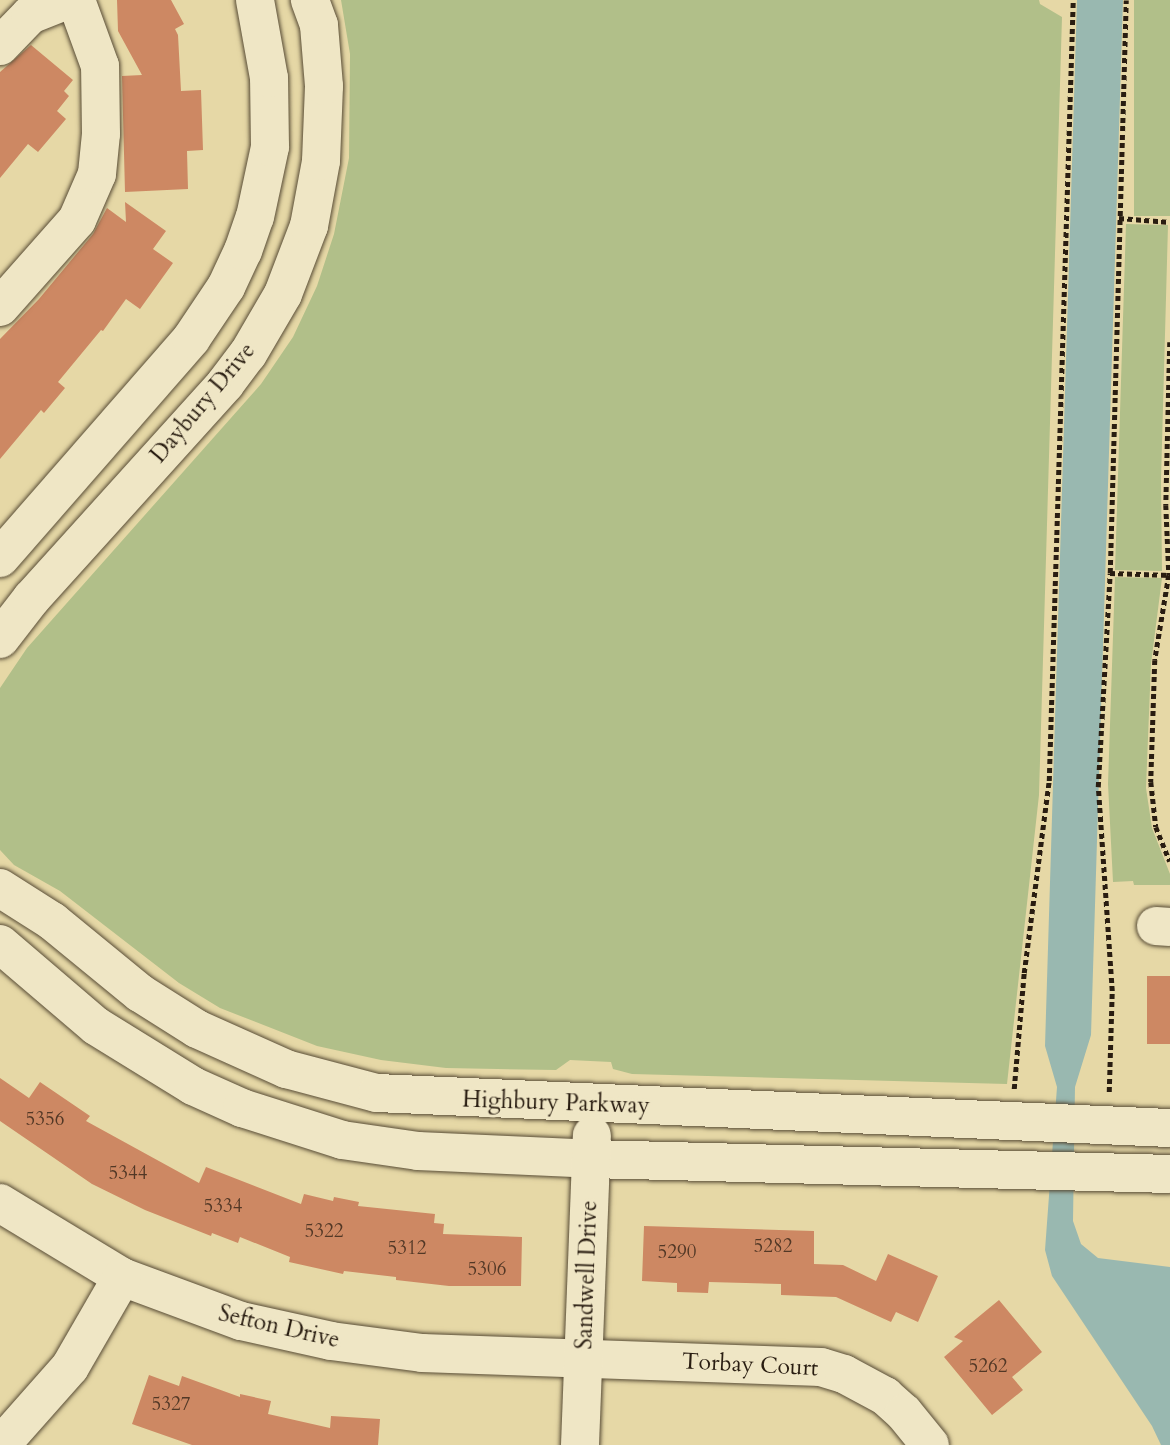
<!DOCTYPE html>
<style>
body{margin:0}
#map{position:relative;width:1170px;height:1445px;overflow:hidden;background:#e6d8a6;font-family:Cardo,serif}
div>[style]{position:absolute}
.green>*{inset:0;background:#b1bf89;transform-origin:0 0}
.water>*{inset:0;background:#99b8b0}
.building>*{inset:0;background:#cd8863;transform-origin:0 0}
.path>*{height:4.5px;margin-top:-2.25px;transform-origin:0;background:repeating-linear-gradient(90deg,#291d11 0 5px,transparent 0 8.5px)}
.roads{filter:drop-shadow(0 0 2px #584c36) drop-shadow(0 0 2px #584c36)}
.minor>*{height:38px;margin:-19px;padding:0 19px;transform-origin:19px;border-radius:19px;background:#efe6c5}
span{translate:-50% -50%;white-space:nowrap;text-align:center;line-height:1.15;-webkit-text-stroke:5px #efe6c5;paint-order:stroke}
.number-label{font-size:19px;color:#523826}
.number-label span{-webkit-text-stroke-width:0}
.street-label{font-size:23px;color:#291d11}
</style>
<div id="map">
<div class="green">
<div style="clip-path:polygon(341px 0,1039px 0,1040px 4px,1062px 17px,1039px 795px,1007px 1084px,632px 1074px,613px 1069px,611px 1062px,570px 1060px,556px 1070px,446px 1068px,381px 1060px,317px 1046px,220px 1008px,179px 983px,60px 891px,14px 865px,0 850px,0 688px,27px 648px,261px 384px,293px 337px,317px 286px,334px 234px,349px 158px,350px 54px)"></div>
<div style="left:1134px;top:0;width:36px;height:216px"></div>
<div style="clip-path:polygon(1126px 224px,1168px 225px,1161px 480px,1162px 571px,1115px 570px)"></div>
<div style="clip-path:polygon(1115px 577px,1162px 578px,1151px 664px,1146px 788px,1152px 828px,1170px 874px,1170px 885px,1134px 885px,1133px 881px,1113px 882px,1108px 784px)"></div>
</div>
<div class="water">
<div style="clip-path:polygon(1077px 0,1123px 0,1091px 1035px,1075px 1087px,1073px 1221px,1081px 1244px,1098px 1258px,1170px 1267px,1170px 1445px,1161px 1445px,1152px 1426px,1052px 1276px,1045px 1250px,1057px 1087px,1045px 1046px)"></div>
</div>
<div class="building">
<div style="clip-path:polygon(117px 0,171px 0,184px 24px,175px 29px,178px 35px,181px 91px,201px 90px,203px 150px,187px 151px,188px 189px,125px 192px,122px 76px,142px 75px,118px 31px)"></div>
<div style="clip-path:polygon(31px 45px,73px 80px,64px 91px,69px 96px,57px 111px,66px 119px,38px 152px,28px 144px,0 178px,0 72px)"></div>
<div style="clip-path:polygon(125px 202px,166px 231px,153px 249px,173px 263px,140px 309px,126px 299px,103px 331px,101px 330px,58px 382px,65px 388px,44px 413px,41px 410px,0 459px,0 339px,39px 299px,93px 234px,107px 208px,126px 222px)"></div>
<div style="left:1147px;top:976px;width:23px;height:68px"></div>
<div style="clip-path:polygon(0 1078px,29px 1098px,40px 1082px,90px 1116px,86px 1121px,199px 1183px,206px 1167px,301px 1204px,304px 1194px,333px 1201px,334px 1197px,359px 1202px,358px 1206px,435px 1214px,434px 1223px,444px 1224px,443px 1234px,522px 1237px,521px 1286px,449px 1286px,396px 1280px,396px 1277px,344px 1271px,343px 1274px,289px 1262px,290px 1257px,240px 1237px,238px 1243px,212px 1233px,211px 1236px,145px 1210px,92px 1184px,0 1121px)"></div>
<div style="clip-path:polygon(644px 1226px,814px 1231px,814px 1264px,843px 1265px,876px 1281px,888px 1254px,938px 1276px,918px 1322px,896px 1312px,891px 1322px,836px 1297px,781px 1295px,781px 1284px,709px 1282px,708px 1293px,677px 1292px,677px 1283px,642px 1281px)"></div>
<div style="clip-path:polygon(999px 1300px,1042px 1352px,1012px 1377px,1023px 1390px,992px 1415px,944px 1357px,963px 1341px,954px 1337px)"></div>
<div style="clip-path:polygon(149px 1375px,179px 1386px,182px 1376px,240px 1397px,240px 1394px,271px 1401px,268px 1414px,330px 1428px,331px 1416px,380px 1419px,378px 1445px,192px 1445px,132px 1424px)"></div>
</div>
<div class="path">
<div style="left:1119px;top:218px;width:51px;rotate:4.5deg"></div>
<div style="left:1170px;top:342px;width:163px;rotate:91.4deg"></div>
<div style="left:1166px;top:505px;width:70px;rotate:87.5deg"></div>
<div style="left:1169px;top:575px;width:86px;rotate:99.4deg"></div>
<div style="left:1155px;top:660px;width:122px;rotate:91.9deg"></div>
<div style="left:1151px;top:782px;width:45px;rotate:83.7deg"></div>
<div style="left:1156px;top:827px;width:37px;rotate:68deg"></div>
<div style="left:1110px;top:573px;width:60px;rotate:1.9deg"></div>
<div style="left:1014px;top:1089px;width:116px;rotate:-85.1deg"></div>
<div style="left:1024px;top:973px;width:194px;rotate:-82.6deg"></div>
<div style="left:1049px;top:781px;width:781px;rotate:-88.24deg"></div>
<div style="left:1109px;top:1092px;width:101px;rotate:-88.3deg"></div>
<div style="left:1112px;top:991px;width:204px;rotate:-93.9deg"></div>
<div style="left:1098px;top:787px;width:214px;rotate:-86.8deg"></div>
<div style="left:1110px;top:573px;width:573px;rotate:-88.4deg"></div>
</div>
<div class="roads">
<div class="minor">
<div style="left:0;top:46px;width:43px;rotate:-45.9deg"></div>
<div style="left:30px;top:15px;width:40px;rotate:-22deg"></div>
<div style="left:0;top:307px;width:116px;rotate:-48.5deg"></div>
<div style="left:77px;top:220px;width:50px;rotate:-66.5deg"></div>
<div style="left:97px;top:174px;width:40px;rotate:-84.3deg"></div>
<div style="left:101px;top:134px;width:68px;rotate:-90.8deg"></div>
<div style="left:100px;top:66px;width:70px;rotate:-110deg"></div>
<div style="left:0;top:558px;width:291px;rotate:-48.9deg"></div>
<div style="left:191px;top:339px;width:63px;rotate:-56.1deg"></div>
<div style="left:226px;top:287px;width:40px;rotate:-65deg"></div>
<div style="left:243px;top:251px;width:36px;rotate:-71deg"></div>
<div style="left:255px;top:217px;width:72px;rotate:-77.9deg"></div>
<div style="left:270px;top:147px;width:69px;rotate:-90.8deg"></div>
<div style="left:269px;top:78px;width:79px;rotate:-100.2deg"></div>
<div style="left:0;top:639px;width:51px;rotate:-52.2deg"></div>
<div style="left:31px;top:599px;width:290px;rotate:-47.9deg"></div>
<div style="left:225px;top:384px;width:38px;rotate:-53deg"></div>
<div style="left:248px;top:354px;width:69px;rotate:-59.7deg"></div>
<div style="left:283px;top:294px;width:73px;rotate:-69.1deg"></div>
<div style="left:309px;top:226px;width:66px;rotate:-79.5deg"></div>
<div style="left:321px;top:161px;width:75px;rotate:-87.7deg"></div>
<div style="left:324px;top:86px;width:61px;rotate:-94.7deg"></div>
<div style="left:319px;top:25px;width:27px;rotate:-110deg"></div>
<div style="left:0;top:888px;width:62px;rotate:32.4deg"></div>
<div style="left:52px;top:921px;width:114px;rotate:39.3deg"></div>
<div style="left:140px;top:993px;width:67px;rotate:32.3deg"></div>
<div style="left:197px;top:1029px;width:98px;rotate:24.2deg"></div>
<div style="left:286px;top:1069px;width:94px;rotate:14.8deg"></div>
<div style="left:377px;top:1093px;width:794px;rotate:2.53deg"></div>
<div style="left:1156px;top:926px;width:14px;rotate:4deg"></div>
<div style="left:0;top:944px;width:126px;rotate:40.5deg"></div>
<div style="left:96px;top:1026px;width:114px;rotate:31.7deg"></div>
<div style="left:193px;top:1086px;width:54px;rotate:24.2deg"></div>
<div style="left:242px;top:1108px;width:105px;rotate:17.7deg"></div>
<div style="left:342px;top:1140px;width:77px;rotate:8.2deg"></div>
<div style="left:418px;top:1151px;width:173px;rotate:2.6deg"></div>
<div style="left:591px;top:1159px;width:579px;rotate:1.48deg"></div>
<div style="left:0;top:1203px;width:143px;rotate:31.2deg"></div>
<div style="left:122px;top:1277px;width:127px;rotate:20.3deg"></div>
<div style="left:241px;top:1321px;width:92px;rotate:12.5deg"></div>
<div style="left:331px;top:1341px;width:92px;rotate:7.5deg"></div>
<div style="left:422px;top:1353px;width:399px;rotate:2deg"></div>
<div style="left:821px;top:1367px;width:24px;rotate:17deg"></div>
<div style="left:844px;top:1374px;width:47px;rotate:28.2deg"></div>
<div style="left:885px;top:1396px;width:25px;rotate:42deg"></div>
<div style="left:904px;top:1413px;width:41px;rotate:50.9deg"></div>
<div style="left:1px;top:1445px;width:104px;rotate:-48.5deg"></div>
<div style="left:70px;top:1367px;width:104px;rotate:-60deg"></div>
<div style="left:580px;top:1445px;width:310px;rotate:-87.8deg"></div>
</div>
</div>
<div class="number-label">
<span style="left:45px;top:1120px">5356</span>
<span style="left:128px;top:1174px">5344</span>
<span style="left:223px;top:1207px">5334</span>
<span style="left:324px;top:1232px">5322</span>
<span style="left:773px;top:1247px">5282</span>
<span style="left:407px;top:1249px">5312</span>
<span style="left:677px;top:1253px">5290</span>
<span style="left:487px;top:1270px">5306</span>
<span style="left:988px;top:1367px">5262</span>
<span style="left:171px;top:1405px">5327</span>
</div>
<div class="street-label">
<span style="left:203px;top:403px;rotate:-50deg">Daybury Drive</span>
<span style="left:556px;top:1103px;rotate:2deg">Highbury Parkway</span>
<span style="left:587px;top:1275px;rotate:-88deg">Sandwell Drive</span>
<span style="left:279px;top:1327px;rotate:13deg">Sefton Drive</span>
<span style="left:750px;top:1365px;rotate:3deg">Torbay Court</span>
</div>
</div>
